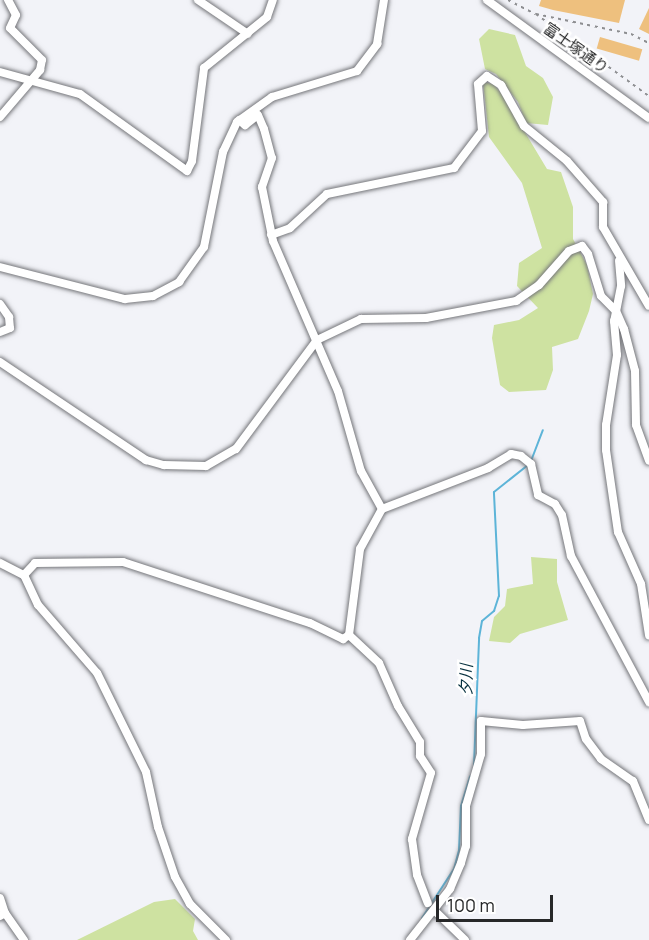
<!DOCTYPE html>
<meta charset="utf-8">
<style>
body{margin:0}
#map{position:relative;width:649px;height:940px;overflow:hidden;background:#f2f3f8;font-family:Manrope,"Noto Sans JP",sans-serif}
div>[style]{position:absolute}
.green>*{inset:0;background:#cee2a1}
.stream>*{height:2px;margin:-1px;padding:0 1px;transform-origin:1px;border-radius:1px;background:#5db4d8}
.building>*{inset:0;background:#eec07e;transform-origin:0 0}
.path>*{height:1.5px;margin-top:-0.75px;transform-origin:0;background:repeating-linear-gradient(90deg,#8d8e91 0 3px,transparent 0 7.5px)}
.roads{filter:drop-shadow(0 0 2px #75767a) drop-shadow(0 0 2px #75767a)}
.minor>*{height:8px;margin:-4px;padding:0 4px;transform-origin:4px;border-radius:4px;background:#fff}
span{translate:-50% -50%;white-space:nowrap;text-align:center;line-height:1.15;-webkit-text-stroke:5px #fff;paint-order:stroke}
.street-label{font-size:15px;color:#272829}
.water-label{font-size:16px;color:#06303f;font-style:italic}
.scale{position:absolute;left:436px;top:895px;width:117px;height:27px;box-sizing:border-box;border:3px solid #272829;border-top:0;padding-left:8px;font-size:18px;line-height:21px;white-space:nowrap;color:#272829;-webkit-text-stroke:4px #fff;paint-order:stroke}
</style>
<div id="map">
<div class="green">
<div style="clip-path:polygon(489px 29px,515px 35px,526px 66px,543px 78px,553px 97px,548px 125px,526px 123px,518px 102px,496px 74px,485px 69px,479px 39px)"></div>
<div style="clip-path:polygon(483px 82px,493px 84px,502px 94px,547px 169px,561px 172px,573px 207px,573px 239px,587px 265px,593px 294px,589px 311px,578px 339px,552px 347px,553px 370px,546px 390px,509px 392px,500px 385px,492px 338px,494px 325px,519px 320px,538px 308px,517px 286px,519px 263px,542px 248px,522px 183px,489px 137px)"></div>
<div style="clip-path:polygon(531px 557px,557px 559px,557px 582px,568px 620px,520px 634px,510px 643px,489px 641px,494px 617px,505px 606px,507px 589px,533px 584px)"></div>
<div style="clip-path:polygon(175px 899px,195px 919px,193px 931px,198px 940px,77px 940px,154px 902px)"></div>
</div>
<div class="stream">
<div style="left:531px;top:461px;width:33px;rotate:-69deg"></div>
<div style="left:474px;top:765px;width:127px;rotate:-87.7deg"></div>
<div style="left:479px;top:638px;width:17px;rotate:-80deg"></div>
<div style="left:482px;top:621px;width:16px;rotate:-40deg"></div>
<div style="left:494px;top:611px;width:16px;rotate:-72deg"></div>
<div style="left:499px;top:596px;width:104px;rotate:-92.8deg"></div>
<div style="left:494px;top:492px;width:43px;rotate:-38.5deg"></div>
<div style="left:422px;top:918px;width:59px;rotate:-56.9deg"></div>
<div style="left:454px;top:869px;width:20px;rotate:-75deg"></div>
<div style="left:459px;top:850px;width:44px;rotate:-87.4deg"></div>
<div style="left:461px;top:806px;width:31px;rotate:-73deg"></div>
</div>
<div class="building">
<div style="clip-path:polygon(541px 0,625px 0,619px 23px,553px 10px,539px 6px)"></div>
<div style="clip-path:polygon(649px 8px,649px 34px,639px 29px)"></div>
<div style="left:600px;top:37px;width:44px;height:12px;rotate:16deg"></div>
</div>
<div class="path">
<div style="left:508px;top:0;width:31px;rotate:27deg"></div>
<div style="left:536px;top:14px;width:97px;rotate:11.9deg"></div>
<div style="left:631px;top:34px;width:20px;rotate:27deg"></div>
<div style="left:536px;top:14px;width:140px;rotate:36deg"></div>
</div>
<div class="roads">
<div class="minor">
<div style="left:198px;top:0;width:60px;rotate:34.2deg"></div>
<div style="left:487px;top:0;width:200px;rotate:36.1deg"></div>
<div style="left:0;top:72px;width:83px;rotate:15.4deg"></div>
<div style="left:80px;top:94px;width:132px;rotate:35.7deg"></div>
<div style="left:187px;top:171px;width:11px;rotate:-63deg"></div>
<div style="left:192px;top:161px;width:94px;rotate:-82.6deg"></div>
<div style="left:204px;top:68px;width:81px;rotate:-39deg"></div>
<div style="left:267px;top:17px;width:18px;rotate:-71deg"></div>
<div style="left:0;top:117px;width:62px;rotate:-49.6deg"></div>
<div style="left:40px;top:70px;width:10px;rotate:-79deg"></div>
<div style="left:42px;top:60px;width:45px;rotate:-135deg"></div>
<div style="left:10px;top:28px;width:14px;rotate:-65deg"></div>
<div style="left:16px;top:15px;width:17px;rotate:-118deg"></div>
<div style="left:239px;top:120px;width:8px;rotate:40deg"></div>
<div style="left:245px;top:125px;width:16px;rotate:-38deg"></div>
<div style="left:258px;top:115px;width:15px;rotate:67deg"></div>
<div style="left:264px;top:129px;width:30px;rotate:75deg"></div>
<div style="left:272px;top:158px;width:31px;rotate:109deg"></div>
<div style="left:262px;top:187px;width:55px;rotate:78.5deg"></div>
<div style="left:273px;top:241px;width:163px;rotate:66.6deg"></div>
<div style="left:338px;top:391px;width:83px;rotate:74deg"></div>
<div style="left:361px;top:471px;width:43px;rotate:61.1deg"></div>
<div style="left:271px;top:235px;width:20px;rotate:-20deg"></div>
<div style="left:290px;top:228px;width:50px;rotate:-42.6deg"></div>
<div style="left:327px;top:194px;width:130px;rotate:-11.6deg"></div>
<div style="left:454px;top:168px;width:46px;rotate:-52.9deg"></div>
<div style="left:482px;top:131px;width:47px;rotate:-94.9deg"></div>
<div style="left:478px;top:84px;width:12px;rotate:-42deg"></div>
<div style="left:487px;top:76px;width:17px;rotate:33deg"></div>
<div style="left:501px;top:85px;width:47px;rotate:60.7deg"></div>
<div style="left:524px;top:126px;width:55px;rotate:39.1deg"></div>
<div style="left:567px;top:161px;width:55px;rotate:48.7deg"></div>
<div style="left:603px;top:202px;width:25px;rotate:90deg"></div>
<div style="left:603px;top:227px;width:91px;rotate:59.8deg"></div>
<div style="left:619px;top:261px;width:25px;rotate:85deg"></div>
<div style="left:621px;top:286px;width:36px;rotate:101deg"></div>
<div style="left:614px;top:321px;width:34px;rotate:85deg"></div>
<div style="left:617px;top:355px;width:71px;rotate:98.9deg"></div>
<div style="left:606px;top:425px;width:25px;rotate:90deg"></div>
<div style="left:606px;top:450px;width:83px;rotate:81.7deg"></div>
<div style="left:618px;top:532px;width:57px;rotate:66.1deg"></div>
<div style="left:641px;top:584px;width:52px;rotate:81.1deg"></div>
<div style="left:0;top:267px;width:129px;rotate:14.4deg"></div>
<div style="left:125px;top:299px;width:28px;rotate:-6deg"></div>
<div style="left:153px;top:296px;width:30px;rotate:-28deg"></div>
<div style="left:179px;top:282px;width:43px;rotate:-54.5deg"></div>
<div style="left:204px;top:247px;width:97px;rotate:-78.7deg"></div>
<div style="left:223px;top:152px;width:33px;rotate:-65deg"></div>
<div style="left:237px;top:122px;width:43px;rotate:-35.5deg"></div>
<div style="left:272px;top:97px;width:89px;rotate:-17deg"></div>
<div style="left:357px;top:71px;width:34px;rotate:-53deg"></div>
<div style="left:377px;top:44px;width:45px;rotate:-81deg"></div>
<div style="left:0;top:304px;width:16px;rotate:55deg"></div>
<div style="left:9px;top:317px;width:11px;rotate:85deg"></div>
<div style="left:10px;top:328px;width:11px;rotate:158deg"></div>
<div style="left:0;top:362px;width:176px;rotate:33.9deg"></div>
<div style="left:146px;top:460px;width:19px;rotate:16deg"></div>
<div style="left:164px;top:465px;width:42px;rotate:1.4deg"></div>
<div style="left:206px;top:466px;width:34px;rotate:-30deg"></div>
<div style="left:236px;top:449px;width:136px;rotate:-53.4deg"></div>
<div style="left:317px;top:340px;width:49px;rotate:-25.5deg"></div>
<div style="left:361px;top:319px;width:65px;rotate:-0.9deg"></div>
<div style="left:426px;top:318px;width:92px;rotate:-10.7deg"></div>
<div style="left:516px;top:301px;width:28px;rotate:-35deg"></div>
<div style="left:539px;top:285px;width:45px;rotate:-48.6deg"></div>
<div style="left:569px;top:251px;width:14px;rotate:-21deg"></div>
<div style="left:582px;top:246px;width:10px;rotate:53deg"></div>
<div style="left:588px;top:254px;width:44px;rotate:72.8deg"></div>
<div style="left:601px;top:296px;width:21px;rotate:45deg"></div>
<div style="left:616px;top:311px;width:20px;rotate:66deg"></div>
<div style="left:624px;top:329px;width:43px;rotate:75.3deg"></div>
<div style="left:635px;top:371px;width:54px;rotate:88.9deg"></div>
<div style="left:636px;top:425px;width:38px;rotate:70deg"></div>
<div style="left:0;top:563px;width:27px;rotate:27deg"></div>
<div style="left:349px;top:635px;width:87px;rotate:-82.7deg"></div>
<div style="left:360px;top:549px;width:46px;rotate:-61.2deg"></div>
<div style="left:382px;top:509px;width:114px;rotate:-21.1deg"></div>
<div style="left:488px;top:468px;width:27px;rotate:-31deg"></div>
<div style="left:511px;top:454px;width:10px;rotate:11deg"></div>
<div style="left:521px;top:456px;width:13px;rotate:39deg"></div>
<div style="left:531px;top:464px;width:32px;rotate:77deg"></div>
<div style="left:538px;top:495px;width:19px;rotate:28deg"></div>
<div style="left:555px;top:504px;width:13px;rotate:58deg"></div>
<div style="left:562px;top:515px;width:42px;rotate:77.6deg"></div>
<div style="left:571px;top:556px;width:166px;rotate:61.9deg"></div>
<div style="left:349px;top:635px;width:41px;rotate:43deg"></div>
<div style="left:379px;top:663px;width:47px;rotate:66.2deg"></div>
<div style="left:398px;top:706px;width:42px;rotate:58.6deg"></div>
<div style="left:420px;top:742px;width:14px;rotate:90deg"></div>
<div style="left:420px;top:756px;width:20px;rotate:57deg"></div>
<div style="left:431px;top:773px;width:69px;rotate:106.1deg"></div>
<div style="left:412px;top:839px;width:36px;rotate:82deg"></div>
<div style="left:417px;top:875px;width:30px;rotate:69deg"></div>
<div style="left:0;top:898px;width:16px;rotate:72deg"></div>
<div style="left:5px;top:913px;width:6px;rotate:149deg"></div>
<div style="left:434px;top:910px;width:43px;rotate:44.1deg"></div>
<div style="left:5px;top:913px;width:33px;rotate:55deg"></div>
<div style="left:226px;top:940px;width:51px;rotate:-135deg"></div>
<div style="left:190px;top:904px;width:31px;rotate:-119deg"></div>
<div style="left:175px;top:877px;width:53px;rotate:-108.8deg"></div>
<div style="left:158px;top:827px;width:56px;rotate:-102.3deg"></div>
<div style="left:146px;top:772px;width:110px;rotate:-116.3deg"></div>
<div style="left:97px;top:673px;width:90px;rotate:-130.9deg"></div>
<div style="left:38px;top:605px;width:33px;rotate:-115deg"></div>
<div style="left:24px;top:575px;width:16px;rotate:-47deg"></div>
<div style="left:35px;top:563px;width:88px;rotate:-0.7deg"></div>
<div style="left:123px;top:562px;width:197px;rotate:18.1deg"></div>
<div style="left:310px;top:623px;width:37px;rotate:26deg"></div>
<div style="left:343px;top:639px;width:7px;rotate:-34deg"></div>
<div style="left:410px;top:940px;width:65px;rotate:-51.9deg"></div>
<div style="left:450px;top:889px;width:28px;rotate:-67deg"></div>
<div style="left:461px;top:863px;width:18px;rotate:-74deg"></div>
<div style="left:466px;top:846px;width:40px;rotate:-90deg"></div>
<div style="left:466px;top:806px;width:54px;rotate:-73.9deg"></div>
<div style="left:481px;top:754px;width:33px;rotate:-90deg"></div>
<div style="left:481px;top:721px;width:42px;rotate:5.4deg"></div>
<div style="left:523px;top:725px;width:57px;rotate:-4deg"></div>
<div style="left:580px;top:721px;width:19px;rotate:72deg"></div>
<div style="left:586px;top:739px;width:25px;rotate:53deg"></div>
<div style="left:601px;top:759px;width:39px;rotate:35deg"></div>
<div style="left:633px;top:781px;width:42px;rotate:67.7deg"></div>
</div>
</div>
<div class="street-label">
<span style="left:576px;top:48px;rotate:35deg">富士塚通り</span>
</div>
<div class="water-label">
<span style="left:466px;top:680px;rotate:-89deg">夕川</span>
</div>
<div class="scale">100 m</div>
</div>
